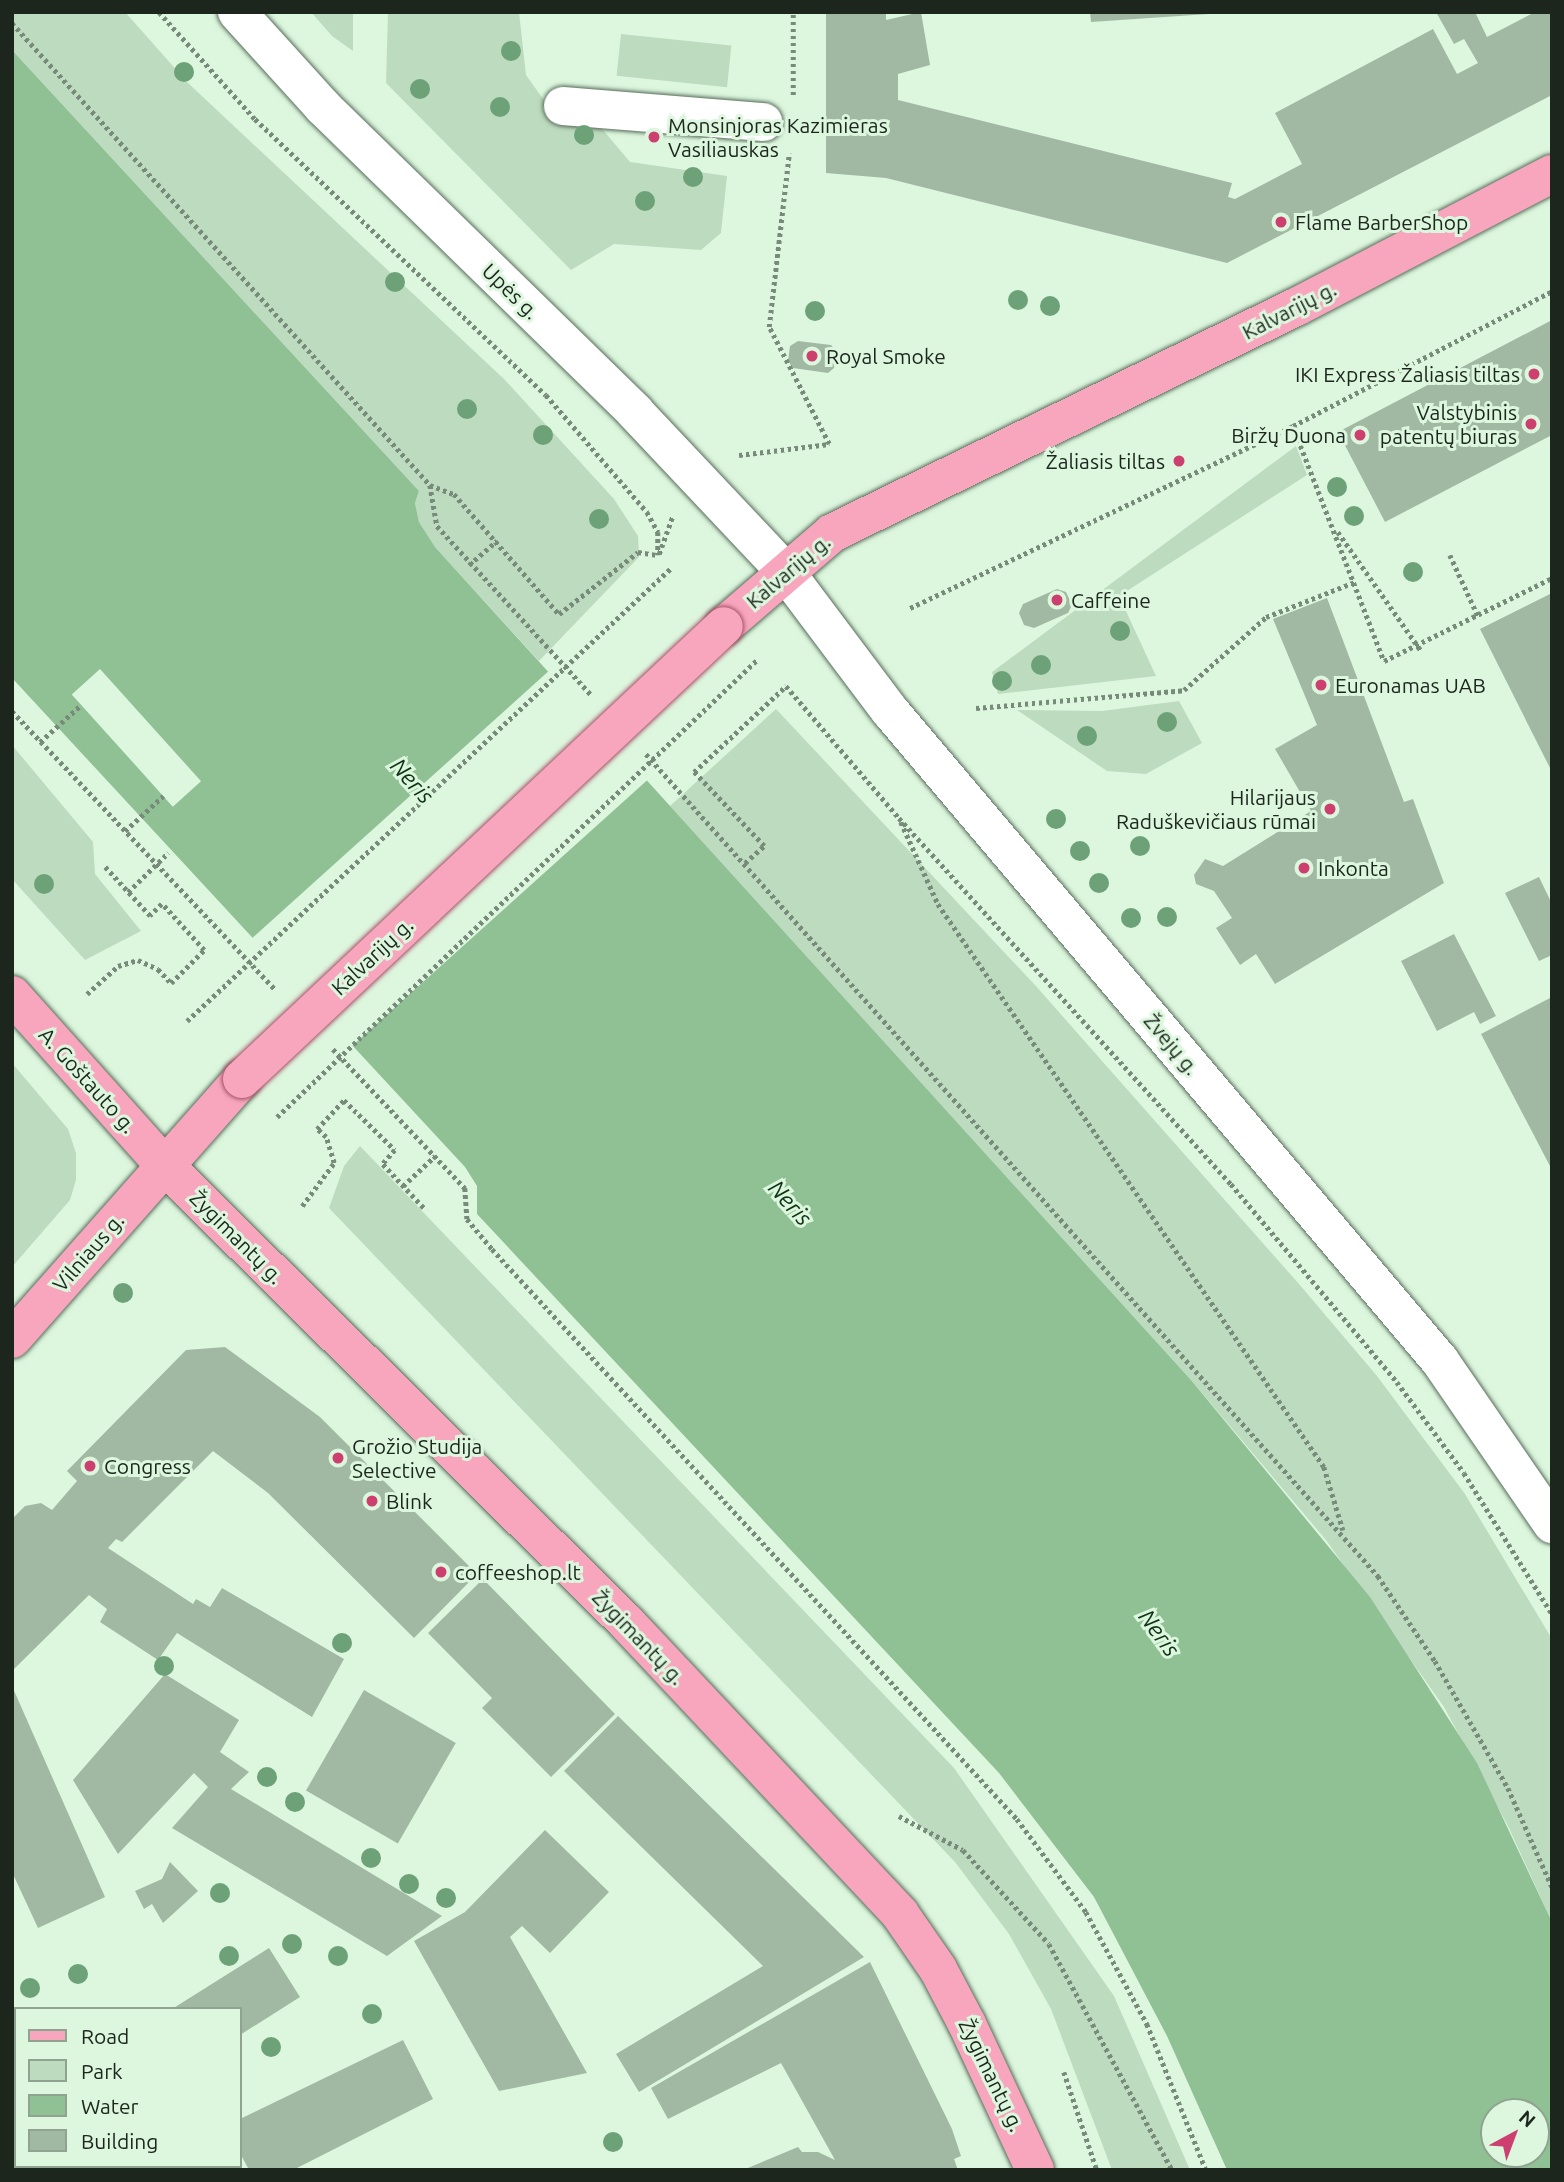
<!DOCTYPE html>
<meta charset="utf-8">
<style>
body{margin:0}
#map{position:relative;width:1564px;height:2182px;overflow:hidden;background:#ddf7df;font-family:Ubuntu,sans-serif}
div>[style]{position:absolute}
.green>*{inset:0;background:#bddbbf;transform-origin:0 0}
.water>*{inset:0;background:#90c194}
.pier>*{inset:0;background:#ddf7df;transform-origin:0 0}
.building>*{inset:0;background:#a1b9a3;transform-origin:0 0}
.path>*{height:4.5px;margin-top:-2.25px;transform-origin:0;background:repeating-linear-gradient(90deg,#788a7a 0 3.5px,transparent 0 7px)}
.roads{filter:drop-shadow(0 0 2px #576d59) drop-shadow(0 0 2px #576d59)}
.minor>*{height:38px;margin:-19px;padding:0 19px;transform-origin:19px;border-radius:19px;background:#fff}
.major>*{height:38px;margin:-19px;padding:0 19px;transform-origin:19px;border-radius:19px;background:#f7a6bd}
.path-bridge>*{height:4.5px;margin-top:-2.25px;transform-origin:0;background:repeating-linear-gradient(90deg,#788a7a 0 3.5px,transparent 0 7px)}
.bridges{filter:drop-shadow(0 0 2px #a65268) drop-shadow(0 0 2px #a65268)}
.major-bridge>*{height:38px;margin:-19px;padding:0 19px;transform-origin:19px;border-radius:19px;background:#f7a6bd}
.trees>*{width:20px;height:20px;margin:-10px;border-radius:50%;background:#6da177}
.dots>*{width:19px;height:19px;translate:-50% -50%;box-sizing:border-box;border:4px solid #ddf7df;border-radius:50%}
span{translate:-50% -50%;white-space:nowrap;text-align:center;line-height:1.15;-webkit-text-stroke:6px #ddf7df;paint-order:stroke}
.poi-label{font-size:21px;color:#1c261d}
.left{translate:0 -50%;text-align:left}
.right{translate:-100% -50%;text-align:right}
.street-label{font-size:21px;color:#1c261d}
.water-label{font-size:23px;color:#0f3315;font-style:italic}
.frame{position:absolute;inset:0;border:14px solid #1c261d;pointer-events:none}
.legend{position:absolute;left:14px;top:2007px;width:228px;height:161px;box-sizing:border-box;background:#ddf7df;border:2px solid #90a391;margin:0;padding:9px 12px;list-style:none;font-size:21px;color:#1c261d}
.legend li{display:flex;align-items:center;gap:14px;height:35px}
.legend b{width:35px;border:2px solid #90a391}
.north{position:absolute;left:1480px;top:2098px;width:70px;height:70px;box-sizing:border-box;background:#ddf7df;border:2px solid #90a391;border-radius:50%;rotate:41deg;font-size:19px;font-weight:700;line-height:28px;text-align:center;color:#1c261d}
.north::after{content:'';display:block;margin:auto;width:24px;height:32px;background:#cc3f6e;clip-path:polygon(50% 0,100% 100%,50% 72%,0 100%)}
</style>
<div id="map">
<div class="green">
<div style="clip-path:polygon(12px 12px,125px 12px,188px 83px,504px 379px,614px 499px,638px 536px,639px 557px,539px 661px,435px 547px,419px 522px,415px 503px,419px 491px,12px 50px)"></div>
<div style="clip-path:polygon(311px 12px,353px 12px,353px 51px,332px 36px)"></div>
<div style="clip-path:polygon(388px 12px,519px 12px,526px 75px,556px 117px,598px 124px,630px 162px,727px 176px,721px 233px,701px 250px,614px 244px,571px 270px,386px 83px)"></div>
<div style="left:621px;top:34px;width:111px;height:42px;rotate:6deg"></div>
<div style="clip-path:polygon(1296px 446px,1307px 475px,1119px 596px,1156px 676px,998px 694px,992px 672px)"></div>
<div style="clip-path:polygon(1179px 701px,1202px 743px,1146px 774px,1107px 771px,1017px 710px,1102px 711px)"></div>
<div style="clip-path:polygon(776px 709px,1035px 985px,1299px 1284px,1377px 1376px,1465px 1494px,1552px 1639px,1552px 1922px,1508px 1826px,1444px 1707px,1326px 1540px,1191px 1380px,670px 806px)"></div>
<div style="clip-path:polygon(12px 745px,93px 842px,95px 874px,141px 931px,85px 960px,12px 879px)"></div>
<div style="clip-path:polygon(12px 1063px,68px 1129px,76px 1153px,76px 1180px,70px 1200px,12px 1267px)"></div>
<div style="clip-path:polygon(360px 1146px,954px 1768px,1114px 1996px,1190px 2170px,1112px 2170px,1051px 2009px,1009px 1934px,955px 1862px,329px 1208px,344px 1166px)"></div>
</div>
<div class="water">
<div style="clip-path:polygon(evenodd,12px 50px,419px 491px,415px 503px,419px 522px,435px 547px,1191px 1380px,1370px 1597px,1477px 1763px,1552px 1922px,1552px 2170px,1227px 2170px,1167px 2036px,1094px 1897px,999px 1773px,477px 1214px,477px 1186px,465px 1167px,12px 678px,12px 50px,1494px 2112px,1536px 2112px,1536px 2154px,1494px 2154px,1494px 2112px)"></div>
</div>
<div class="pier">
<div style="left:100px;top:669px;width:151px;height:38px;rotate:48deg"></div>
<div style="left:551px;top:669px;width:147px;height:403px;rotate:48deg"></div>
</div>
<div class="building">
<div style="clip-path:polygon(826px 12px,886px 12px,886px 20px,921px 12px,930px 65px,898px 74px,898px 100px,1232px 183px,1228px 197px,1235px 199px,1302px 164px,1275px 113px,1433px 29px,1457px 74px,1478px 63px,1464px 39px,1454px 44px,1436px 12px,1475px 12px,1487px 37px,1535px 12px,1552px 12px,1552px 95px,1227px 263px,886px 178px,826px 173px)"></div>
<div style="clip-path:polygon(1090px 12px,1209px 12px,1209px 14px,1091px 22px)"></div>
<div style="clip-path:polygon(1552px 320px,1552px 435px,1385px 522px,1338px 432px)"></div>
<div style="clip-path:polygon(798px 341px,831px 345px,837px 352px,834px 368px,828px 373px,793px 368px,788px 361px,790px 346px)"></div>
<div style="clip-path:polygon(1057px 589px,1066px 592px,1072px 605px,1068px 613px,1034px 628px,1024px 625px,1019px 613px,1023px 604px)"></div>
<div style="clip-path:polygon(1552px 593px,1552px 772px,1480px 629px)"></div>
<div style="clip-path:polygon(1327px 598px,1404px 802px,1413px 799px,1444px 883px,1275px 984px,1256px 954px,1240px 965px,1216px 928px,1232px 918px,1214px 891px,1196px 884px,1194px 875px,1205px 859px,1223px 866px,1311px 811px,1275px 749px,1317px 725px,1273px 619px)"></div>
<div style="clip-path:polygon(1539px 877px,1552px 904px,1552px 955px,1539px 961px,1505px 893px)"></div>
<div style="clip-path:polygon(1454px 934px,1496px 1016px,1480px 1024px,1474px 1012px,1437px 1031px,1401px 961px)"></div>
<div style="clip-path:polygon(1552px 997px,1552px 1170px,1481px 1034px)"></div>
<div style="clip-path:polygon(225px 1347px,320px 1417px,477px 1574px,414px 1638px,268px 1493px,213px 1451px,122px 1542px,116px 1539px,108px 1548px,193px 1604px,196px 1599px,210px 1607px,222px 1588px,344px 1659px,312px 1717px,177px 1633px,158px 1660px,100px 1622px,107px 1609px,89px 1595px,12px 1671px,12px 1519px,25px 1506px,41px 1503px,52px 1510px,77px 1481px,67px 1471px,186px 1350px)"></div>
<div style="clip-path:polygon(483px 1579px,615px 1714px,551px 1777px,482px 1708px,492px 1698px,428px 1633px)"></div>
<div style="clip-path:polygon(165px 1674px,239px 1720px,220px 1752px,249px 1772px,231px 1789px,442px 1916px,387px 1956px,172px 1828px,208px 1787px,194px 1773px,118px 1854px,73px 1780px)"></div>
<div style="clip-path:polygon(12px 1686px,105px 1897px,38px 1928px,12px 1872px)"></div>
<div style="left:364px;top:1690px;width:106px;height:116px;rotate:30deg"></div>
<div style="clip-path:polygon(618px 1716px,864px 1957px,639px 2092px,616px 2054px,763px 1966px,564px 1771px)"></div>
<div style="clip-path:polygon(545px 1830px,609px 1892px,550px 1953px,522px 1926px,510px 1937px,587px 2073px,499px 2091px,414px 1941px,465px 1912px)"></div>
<div style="clip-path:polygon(170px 1862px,198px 1891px,163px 1923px,152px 1904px,144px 1909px,135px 1891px,162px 1879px)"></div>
<div style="clip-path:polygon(269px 1948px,300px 1997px,240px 2035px,240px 2009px,172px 2009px)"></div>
<div style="clip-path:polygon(870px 1962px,952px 2129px,961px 2156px,954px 2159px,958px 2170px,743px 2170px,798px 2147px,802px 2152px,818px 2152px,835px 2160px,781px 2063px,668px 2119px,651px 2088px)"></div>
<div style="clip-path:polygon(403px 2040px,433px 2099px,293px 2170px,249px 2170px,240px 2153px,240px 2119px)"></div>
</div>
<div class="path">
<div style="left:159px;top:12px;width:144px;rotate:48.1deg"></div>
<div style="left:255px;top:119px;width:401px;rotate:43.5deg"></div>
<div style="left:546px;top:395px;width:155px;rotate:49.2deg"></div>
<div style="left:647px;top:512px;width:23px;rotate:61deg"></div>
<div style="left:658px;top:532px;width:23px;rotate:90deg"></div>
<div style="left:12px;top:23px;width:623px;rotate:47.86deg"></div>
<div style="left:430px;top:485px;width:42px;rotate:80.3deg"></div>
<div style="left:437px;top:526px;width:230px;rotate:47.6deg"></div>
<div style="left:793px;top:95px;width:83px;rotate:-90deg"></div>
<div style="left:1293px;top:426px;width:252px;rotate:68.8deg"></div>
<div style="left:1384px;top:661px;width:187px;rotate:-26.3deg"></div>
<div style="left:739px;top:455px;width:91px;rotate:-7deg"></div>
<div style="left:829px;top:444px;width:131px;rotate:-117.1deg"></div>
<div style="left:769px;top:327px;width:175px;rotate:-83.4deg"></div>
<div style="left:430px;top:485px;width:26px;rotate:21deg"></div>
<div style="left:454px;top:494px;width:159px;rotate:48.8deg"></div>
<div style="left:559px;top:614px;width:100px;rotate:-38.1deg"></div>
<div style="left:638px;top:552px;width:20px;rotate:9deg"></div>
<div style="left:1338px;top:532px;width:146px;rotate:55deg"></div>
<div style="left:659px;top:554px;width:41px;rotate:-70.3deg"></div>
<div style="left:1450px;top:555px;width:67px;rotate:65.3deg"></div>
<div style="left:469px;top:565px;width:37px;rotate:-41deg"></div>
<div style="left:910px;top:608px;width:424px;rotate:-25.4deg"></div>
<div style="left:1293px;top:426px;width:292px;rotate:-27.5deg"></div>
<div style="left:976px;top:708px;width:209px;rotate:-4.9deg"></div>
<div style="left:1184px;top:690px;width:110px;rotate:-41.7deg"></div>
<div style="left:1266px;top:617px;width:96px;rotate:-21.5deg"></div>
<div style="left:12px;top:711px;width:384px;rotate:46.6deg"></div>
<div style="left:40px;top:742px;width:55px;rotate:-42.1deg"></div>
<div style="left:646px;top:754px;width:1101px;rotate:48.31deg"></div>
<div style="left:1378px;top:1576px;width:102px;rotate:56.2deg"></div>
<div style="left:1435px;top:1661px;width:146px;rotate:60.1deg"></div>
<div style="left:1508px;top:1788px;width:108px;rotate:66deg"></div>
<div style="left:901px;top:822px;width:90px;rotate:65.7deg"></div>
<div style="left:938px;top:904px;width:683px;rotate:55.56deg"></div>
<div style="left:1324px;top:1467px;width:66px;rotate:73.2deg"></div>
<div style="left:125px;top:831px;width:52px;rotate:-42.6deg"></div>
<div style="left:745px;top:863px;width:25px;rotate:-42deg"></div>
<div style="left:764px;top:846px;width:102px;rotate:-133.4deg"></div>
<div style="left:694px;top:772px;width:126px;rotate:-43.1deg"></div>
<div style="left:786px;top:686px;width:174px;rotate:49.4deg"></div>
<div style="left:899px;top:818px;width:494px;rotate:47.8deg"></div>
<div style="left:1231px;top:1184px;width:258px;rotate:50deg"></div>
<div style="left:1397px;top:1382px;width:113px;rotate:53.6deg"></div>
<div style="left:1464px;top:1473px;width:166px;rotate:58deg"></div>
<div style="left:128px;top:892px;width:56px;rotate:-44.3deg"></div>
<div style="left:87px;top:994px;width:42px;rotate:-42.1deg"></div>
<div style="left:118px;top:966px;width:21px;rotate:-17deg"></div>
<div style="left:138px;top:960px;width:22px;rotate:24deg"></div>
<div style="left:158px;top:969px;width:19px;rotate:47deg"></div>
<div style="left:171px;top:983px;width:47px;rotate:-45deg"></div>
<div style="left:204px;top:950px;width:62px;rotate:-132.4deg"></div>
<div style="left:162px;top:904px;width:17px;rotate:135deg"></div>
<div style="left:150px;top:916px;width:68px;rotate:-132.6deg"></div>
<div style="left:333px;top:1049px;width:192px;rotate:46.5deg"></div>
<div style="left:465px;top:1188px;width:31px;rotate:86deg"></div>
<div style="left:467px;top:1219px;width:39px;rotate:50deg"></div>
<div style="left:492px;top:1249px;width:775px;rotate:47.35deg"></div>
<div style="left:1017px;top:1819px;width:116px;rotate:53.4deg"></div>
<div style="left:1086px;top:1912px;width:128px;rotate:61.4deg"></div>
<div style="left:1147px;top:2024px;width:157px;rotate:68deg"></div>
<div style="left:403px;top:1186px;width:44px;rotate:-43.2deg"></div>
<div style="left:302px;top:1206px;width:54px;rotate:-53.3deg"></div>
<div style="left:334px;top:1163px;width:27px;rotate:-107deg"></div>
<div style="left:326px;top:1137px;width:12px;rotate:-138deg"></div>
<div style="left:317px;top:1129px;width:40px;rotate:-47deg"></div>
<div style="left:344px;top:1100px;width:71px;rotate:44.4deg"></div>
<div style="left:395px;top:1150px;width:18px;rotate:131deg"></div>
<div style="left:383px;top:1164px;width:63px;rotate:46.9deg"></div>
<div style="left:899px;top:1816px;width:72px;rotate:28deg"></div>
<div style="left:963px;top:1850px;width:127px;rotate:47.5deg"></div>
<div style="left:1049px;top:1944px;width:257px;rotate:61.4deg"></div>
<div style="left:1064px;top:2072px;width:103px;rotate:71.4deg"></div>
</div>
<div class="roads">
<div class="minor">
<div style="left:237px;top:12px;width:128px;rotate:47.8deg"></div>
<div style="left:323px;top:107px;width:436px;rotate:44.3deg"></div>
<div style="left:635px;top:412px;width:217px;rotate:46.7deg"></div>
<div style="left:784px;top:570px;width:176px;rotate:53.1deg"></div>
<div style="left:890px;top:711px;width:851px;rotate:49.76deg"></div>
<div style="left:1440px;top:1361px;width:198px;rotate:55.5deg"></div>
<div style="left:563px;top:106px;width:201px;rotate:4.6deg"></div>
</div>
<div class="major">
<div style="left:724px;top:626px;width:143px;rotate:-40.7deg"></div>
<div style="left:832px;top:533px;width:516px;rotate:-25.97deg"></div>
<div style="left:1296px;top:307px;width:288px;rotate:-27.5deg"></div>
<div style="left:12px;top:995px;width:227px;rotate:48.2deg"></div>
<div style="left:163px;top:1164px;width:653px;rotate:44.69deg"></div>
<div style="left:627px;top:1623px;width:399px;rotate:46.8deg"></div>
<div style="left:900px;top:1914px;width:67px;rotate:55.4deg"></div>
<div style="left:938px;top:1969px;width:62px;rotate:62.2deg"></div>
<div style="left:967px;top:2024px;width:161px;rotate:65deg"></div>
<div style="left:12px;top:1339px;width:347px;rotate:-48.5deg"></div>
</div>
</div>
<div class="path-bridge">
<div style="left:187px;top:1021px;width:662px;rotate:-43.1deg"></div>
<div style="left:277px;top:1117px;width:664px;rotate:-43.6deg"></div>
</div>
<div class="bridges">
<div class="major-bridge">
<div style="left:242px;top:1079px;width:661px;rotate:-43.22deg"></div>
</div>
</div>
<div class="trees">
<div style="left:511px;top:51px"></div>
<div style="left:184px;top:72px"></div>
<div style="left:420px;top:89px"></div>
<div style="left:500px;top:107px"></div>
<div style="left:584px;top:135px"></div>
<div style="left:693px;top:177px"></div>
<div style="left:645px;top:201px"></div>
<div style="left:395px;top:282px"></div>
<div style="left:1018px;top:300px"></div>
<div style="left:1050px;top:306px"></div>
<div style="left:815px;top:311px"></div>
<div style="left:467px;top:409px"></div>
<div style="left:543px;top:435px"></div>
<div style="left:1337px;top:487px"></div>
<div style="left:1354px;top:516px"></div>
<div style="left:599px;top:519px"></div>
<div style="left:1413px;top:572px"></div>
<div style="left:1120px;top:631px"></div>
<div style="left:1041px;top:665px"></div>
<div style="left:1002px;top:681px"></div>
<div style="left:1167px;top:722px"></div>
<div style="left:1087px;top:736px"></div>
<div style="left:1056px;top:819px"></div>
<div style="left:1140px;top:846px"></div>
<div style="left:1080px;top:851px"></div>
<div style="left:1099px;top:883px"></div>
<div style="left:44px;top:884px"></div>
<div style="left:1167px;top:917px"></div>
<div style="left:1131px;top:918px"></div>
<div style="left:123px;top:1293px"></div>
<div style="left:342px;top:1643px"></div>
<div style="left:164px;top:1666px"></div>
<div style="left:267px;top:1777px"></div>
<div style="left:295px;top:1802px"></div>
<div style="left:371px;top:1858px"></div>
<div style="left:409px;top:1884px"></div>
<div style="left:220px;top:1893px"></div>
<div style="left:446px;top:1898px"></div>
<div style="left:292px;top:1944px"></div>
<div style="left:229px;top:1956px"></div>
<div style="left:338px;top:1956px"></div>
<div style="left:78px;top:1974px"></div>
<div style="left:30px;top:1988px"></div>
<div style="left:372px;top:2014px"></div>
<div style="left:271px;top:2047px"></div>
<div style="left:613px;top:2142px"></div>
</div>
<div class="dots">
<div style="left:654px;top:137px;background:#cc3f6e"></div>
<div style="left:1281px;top:222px;background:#cc3f6e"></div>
<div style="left:812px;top:356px;background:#cc3f6e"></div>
<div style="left:1534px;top:374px;background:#cc3f6e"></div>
<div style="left:1531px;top:424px;background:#cc3f6e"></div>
<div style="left:1360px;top:435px;background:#cc3f6e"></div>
<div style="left:1179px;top:461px;background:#cc3f6e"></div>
<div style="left:1057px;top:600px;background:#cc3f6e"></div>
<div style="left:1321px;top:685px;background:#cc3f6e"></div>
<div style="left:1330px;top:809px;background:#cc3f6e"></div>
<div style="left:1304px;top:868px;background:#cc3f6e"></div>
<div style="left:338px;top:1458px;background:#cc3f6e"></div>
<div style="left:90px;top:1466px;background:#cc3f6e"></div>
<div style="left:372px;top:1501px;background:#cc3f6e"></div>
<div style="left:441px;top:1572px;background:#cc3f6e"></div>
</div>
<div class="poi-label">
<span class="left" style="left:668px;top:137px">Monsinjoras Kazimieras<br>Vasiliauskas</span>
<span class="left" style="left:1295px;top:222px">Flame BarberShop</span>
<span class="left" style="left:826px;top:356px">Royal Smoke</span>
<span class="right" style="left:1520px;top:374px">IKI Express Žaliasis tiltas</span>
<span class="right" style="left:1517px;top:424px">Valstybinis<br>patentų biuras</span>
<span class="right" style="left:1346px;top:435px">Biržų Duona</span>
<span class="right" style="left:1165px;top:461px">Žaliasis tiltas</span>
<span class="left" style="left:1071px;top:600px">Caffeine</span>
<span class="left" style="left:1335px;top:685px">Euronamas UAB</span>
<span class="right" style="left:1316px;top:809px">Hilarijaus<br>Raduškevičiaus rūmai</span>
<span class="left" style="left:1318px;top:868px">Inkonta</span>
<span class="left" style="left:352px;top:1458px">Grožio Studija<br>Selective</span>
<span class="left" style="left:104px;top:1466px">Congress</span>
<span class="left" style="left:386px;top:1501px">Blink</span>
<span class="left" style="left:455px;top:1572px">coffeeshop.lt</span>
</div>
<div class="street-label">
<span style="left:511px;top:291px;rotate:44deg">Upės g.</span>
<span style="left:1289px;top:310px;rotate:-27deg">Kalvarijų g.</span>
<span style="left:788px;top:571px;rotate:-40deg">Kalvarijų g.</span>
<span style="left:372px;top:956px;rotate:-43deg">Kalvarijų g.</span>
<span style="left:1172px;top:1044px;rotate:50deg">Žvejų g.</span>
<span style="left:88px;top:1080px;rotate:48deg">A. Goštauto g.</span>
<span style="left:237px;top:1237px;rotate:45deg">Žygimantų g.</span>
<span style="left:88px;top:1252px;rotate:-49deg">Vilniaus g.</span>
<span style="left:639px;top:1637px;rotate:46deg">Žygimantų g.</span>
<span style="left:992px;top:2075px;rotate:64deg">Žygimantų g.</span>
</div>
<div class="water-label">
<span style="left:412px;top:781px;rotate:48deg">Neris</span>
<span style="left:790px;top:1203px;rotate:48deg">Neris</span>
<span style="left:1159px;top:1633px;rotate:54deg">Neris</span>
</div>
<div class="frame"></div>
<ul class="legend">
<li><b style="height:9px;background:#f7a6bd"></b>Road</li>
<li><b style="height:19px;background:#bddbbf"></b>Park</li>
<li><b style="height:19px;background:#90c194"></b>Water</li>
<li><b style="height:19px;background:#a1b9a3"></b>Building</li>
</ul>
<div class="north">N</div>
</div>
